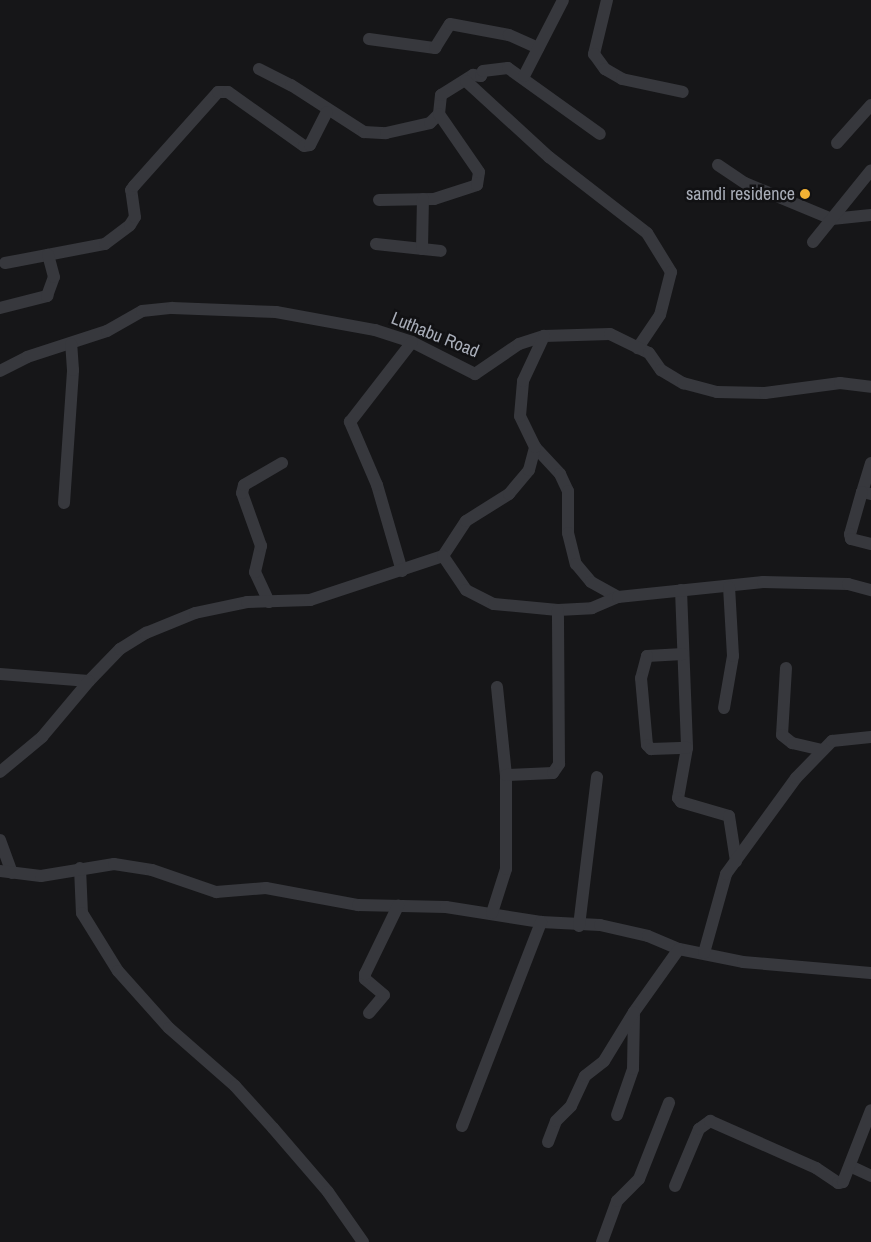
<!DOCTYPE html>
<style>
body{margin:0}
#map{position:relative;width:871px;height:1242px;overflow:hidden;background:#161618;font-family:"Archivo Narrow",sans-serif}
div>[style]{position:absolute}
.minor>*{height:12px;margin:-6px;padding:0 6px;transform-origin:6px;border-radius:6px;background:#37383d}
.dots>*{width:14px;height:14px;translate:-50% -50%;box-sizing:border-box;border:2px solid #111113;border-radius:50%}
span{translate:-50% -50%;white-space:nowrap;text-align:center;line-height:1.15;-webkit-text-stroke:5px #111113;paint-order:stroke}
.poi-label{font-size:18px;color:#a8adb8}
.right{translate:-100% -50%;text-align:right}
.street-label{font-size:18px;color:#a8adb8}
</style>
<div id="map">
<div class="minor">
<div style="left:607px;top:0;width:56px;rotate:103.5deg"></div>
<div style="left:594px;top:54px;width:19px;rotate:54deg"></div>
<div style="left:605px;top:69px;width:20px;rotate:30deg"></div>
<div style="left:622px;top:79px;width:62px;rotate:12deg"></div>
<div style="left:369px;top:39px;width:67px;rotate:7.8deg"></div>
<div style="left:435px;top:48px;width:28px;rotate:-58deg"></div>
<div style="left:450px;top:24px;width:60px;rotate:10.6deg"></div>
<div style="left:509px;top:35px;width:32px;rotate:24deg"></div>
<div style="left:259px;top:69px;width:36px;rotate:27deg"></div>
<div style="left:291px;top:85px;width:87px;rotate:32.8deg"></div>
<div style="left:364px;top:132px;width:22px;rotate:3deg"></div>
<div style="left:386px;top:133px;width:45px;rotate:-12.8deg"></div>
<div style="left:430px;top:123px;width:13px;rotate:-45deg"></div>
<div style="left:439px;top:114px;width:19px;rotate:-84deg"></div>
<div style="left:441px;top:95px;width:38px;rotate:-32deg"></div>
<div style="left:473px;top:75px;width:8px;rotate:7deg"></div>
<div style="left:481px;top:76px;width:5px;rotate:-68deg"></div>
<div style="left:483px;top:71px;width:25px;rotate:-7deg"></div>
<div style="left:508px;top:68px;width:113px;rotate:35.7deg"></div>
<div style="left:524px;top:76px;width:85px;rotate:-62.8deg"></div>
<div style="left:466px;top:81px;width:113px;rotate:42.5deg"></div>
<div style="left:549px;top:157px;width:124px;rotate:37.8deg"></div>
<div style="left:647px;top:233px;width:46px;rotate:58.4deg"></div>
<div style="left:671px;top:272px;width:44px;rotate:104.3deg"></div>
<div style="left:660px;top:315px;width:40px;rotate:124deg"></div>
<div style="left:837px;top:143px;width:51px;rotate:-48.2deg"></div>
<div style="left:718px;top:165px;width:32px;rotate:34deg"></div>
<div style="left:745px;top:183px;width:94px;rotate:22.5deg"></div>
<div style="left:832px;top:219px;width:39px;rotate:-6deg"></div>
<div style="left:379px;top:200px;width:55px;rotate:-1deg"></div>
<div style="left:434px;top:199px;width:45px;rotate:-18deg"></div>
<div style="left:477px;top:185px;width:13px;rotate:-81deg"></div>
<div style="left:479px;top:172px;width:70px;rotate:-124.6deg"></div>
<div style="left:813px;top:242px;width:92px;rotate:-51.1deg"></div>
<div style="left:376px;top:244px;width:65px;rotate:6.1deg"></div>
<div style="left:422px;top:249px;width:50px;rotate:-88.9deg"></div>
<div style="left:5px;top:263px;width:102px;rotate:-10.8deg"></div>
<div style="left:105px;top:244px;width:31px;rotate:-37deg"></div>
<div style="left:130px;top:225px;width:9px;rotate:-58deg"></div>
<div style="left:135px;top:217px;width:27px;rotate:-98deg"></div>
<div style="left:131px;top:190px;width:5px;rotate:-53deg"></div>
<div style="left:134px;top:186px;width:126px;rotate:-48.2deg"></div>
<div style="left:218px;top:92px;width:10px"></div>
<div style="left:228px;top:92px;width:93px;rotate:35.4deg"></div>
<div style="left:304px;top:146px;width:6px;rotate:-9deg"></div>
<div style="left:310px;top:145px;width:37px;rotate:-63deg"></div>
<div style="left:0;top:308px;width:49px;rotate:-14.3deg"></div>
<div style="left:47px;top:296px;width:20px;rotate:-70deg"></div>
<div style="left:54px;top:277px;width:23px;rotate:-105deg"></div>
<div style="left:0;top:371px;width:30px;rotate:-27deg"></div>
<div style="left:27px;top:357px;width:84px;rotate:-18deg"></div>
<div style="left:107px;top:331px;width:40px;rotate:-29.7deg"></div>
<div style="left:142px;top:311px;width:30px;rotate:-6deg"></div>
<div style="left:172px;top:308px;width:104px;rotate:2.2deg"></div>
<div style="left:276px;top:312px;width:101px;rotate:10.3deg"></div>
<div style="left:375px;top:330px;width:39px;rotate:18deg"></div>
<div style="left:412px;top:342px;width:71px;rotate:26.9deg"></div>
<div style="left:475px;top:374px;width:53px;rotate:-34.3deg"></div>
<div style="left:519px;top:344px;width:26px;rotate:-18deg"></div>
<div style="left:544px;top:336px;width:66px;rotate:-1.7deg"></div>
<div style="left:610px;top:334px;width:43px;rotate:26deg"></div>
<div style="left:649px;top:353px;width:21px;rotate:55deg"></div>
<div style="left:661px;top:370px;width:26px;rotate:31deg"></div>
<div style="left:683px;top:383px;width:35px;rotate:15deg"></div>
<div style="left:717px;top:392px;width:48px;rotate:1.2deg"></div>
<div style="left:765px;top:393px;width:76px;rotate:-7.6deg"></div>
<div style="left:840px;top:383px;width:31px;rotate:7deg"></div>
<div style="left:535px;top:447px;width:37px;rotate:47deg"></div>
<div style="left:560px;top:474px;width:19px;rotate:65deg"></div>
<div style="left:568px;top:491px;width:42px;rotate:90deg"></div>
<div style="left:568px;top:533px;width:32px;rotate:76deg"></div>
<div style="left:576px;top:564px;width:23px;rotate:50deg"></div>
<div style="left:591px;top:582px;width:31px;rotate:29deg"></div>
<div style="left:871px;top:463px;width:30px;rotate:107deg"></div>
<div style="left:862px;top:492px;width:9px;rotate:13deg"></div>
<div style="left:862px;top:492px;width:44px;rotate:105.9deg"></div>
<div style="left:850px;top:534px;width:5px;rotate:79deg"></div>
<div style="left:851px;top:539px;width:21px;rotate:14deg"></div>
<div style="left:64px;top:503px;width:133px;rotate:-86.1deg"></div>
<div style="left:73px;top:370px;width:26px;rotate:-94deg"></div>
<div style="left:443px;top:556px;width:42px;rotate:-56.7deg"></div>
<div style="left:466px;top:521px;width:51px;rotate:-32.1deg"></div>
<div style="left:509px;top:494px;width:31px;rotate:-50deg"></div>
<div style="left:529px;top:470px;width:24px;rotate:-75deg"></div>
<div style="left:535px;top:447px;width:34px;rotate:-116deg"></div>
<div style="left:520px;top:416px;width:35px;rotate:-85deg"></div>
<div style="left:523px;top:381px;width:50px;rotate:-65deg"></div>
<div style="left:402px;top:571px;width:90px;rotate:-106.2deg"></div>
<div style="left:377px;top:485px;width:69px;rotate:-113.2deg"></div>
<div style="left:350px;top:422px;width:101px;rotate:-52.2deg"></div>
<div style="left:681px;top:590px;width:158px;rotate:87.8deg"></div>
<div style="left:687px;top:748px;width:51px;rotate:100.2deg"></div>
<div style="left:678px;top:798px;width:5px;rotate:53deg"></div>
<div style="left:681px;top:802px;width:50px;rotate:16.3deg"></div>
<div style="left:729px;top:816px;width:46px;rotate:81.2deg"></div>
<div style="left:269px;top:602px;width:33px;rotate:-115deg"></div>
<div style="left:255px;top:572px;width:27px;rotate:-77deg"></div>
<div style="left:261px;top:546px;width:56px;rotate:-109.7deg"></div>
<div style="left:242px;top:493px;width:8px;rotate:-76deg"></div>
<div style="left:244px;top:485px;width:44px;rotate:-30.1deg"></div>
<div style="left:683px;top:654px;width:36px;rotate:177deg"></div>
<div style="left:647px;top:656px;width:23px;rotate:105deg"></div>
<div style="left:641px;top:678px;width:67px;rotate:84.9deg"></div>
<div style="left:647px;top:745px;width:6px;rotate:45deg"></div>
<div style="left:651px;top:749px;width:36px;rotate:-2deg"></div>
<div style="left:786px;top:668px;width:67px;rotate:93.4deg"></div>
<div style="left:782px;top:735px;width:13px;rotate:39deg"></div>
<div style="left:792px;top:743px;width:31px;rotate:13deg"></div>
<div style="left:0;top:674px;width:89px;rotate:4.5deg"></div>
<div style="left:89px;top:681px;width:45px;rotate:-45.9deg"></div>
<div style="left:120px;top:649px;width:31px;rotate:-32deg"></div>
<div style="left:146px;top:633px;width:53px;rotate:-22.2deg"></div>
<div style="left:195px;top:613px;width:53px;rotate:-11.9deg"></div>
<div style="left:247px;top:602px;width:63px;rotate:-1.8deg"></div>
<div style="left:310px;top:600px;width:140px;rotate:-18.3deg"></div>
<div style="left:443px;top:556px;width:41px;rotate:55.9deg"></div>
<div style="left:466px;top:590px;width:31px;rotate:27deg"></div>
<div style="left:494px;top:604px;width:64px;rotate:5.4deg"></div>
<div style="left:558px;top:610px;width:34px;rotate:-3deg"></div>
<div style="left:592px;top:608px;width:28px;rotate:-23deg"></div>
<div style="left:618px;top:597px;width:146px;rotate:-5.9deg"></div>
<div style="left:763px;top:582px;width:85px;rotate:1.3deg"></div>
<div style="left:848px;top:584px;width:24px;rotate:15deg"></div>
<div style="left:497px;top:687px;width:88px;rotate:84.2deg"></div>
<div style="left:724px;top:708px;width:53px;rotate:-80.2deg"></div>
<div style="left:733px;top:656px;width:69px;rotate:-93.3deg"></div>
<div style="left:0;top:772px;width:55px;rotate:-39.8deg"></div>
<div style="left:42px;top:737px;width:73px;rotate:-50deg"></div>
<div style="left:0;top:840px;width:35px;rotate:70deg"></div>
<div style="left:80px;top:868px;width:45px;rotate:87.5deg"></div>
<div style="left:82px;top:913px;width:68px;rotate:58.2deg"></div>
<div style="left:118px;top:971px;width:76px;rotate:48.2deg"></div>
<div style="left:169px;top:1028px;width:88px;rotate:41.3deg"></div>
<div style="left:235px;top:1086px;width:57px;rotate:47.9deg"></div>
<div style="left:273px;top:1128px;width:84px;rotate:49.3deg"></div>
<div style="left:328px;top:1192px;width:61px;rotate:55deg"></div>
<div style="left:0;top:871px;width:41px;rotate:7deg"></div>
<div style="left:41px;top:876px;width:74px;rotate:-9.3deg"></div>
<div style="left:114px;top:864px;width:38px;rotate:9deg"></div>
<div style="left:152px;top:870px;width:68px;rotate:19deg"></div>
<div style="left:216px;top:892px;width:50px;rotate:-4.6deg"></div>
<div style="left:266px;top:888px;width:94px;rotate:10.5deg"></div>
<div style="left:358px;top:905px;width:88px;rotate:1.3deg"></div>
<div style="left:446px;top:907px;width:96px;rotate:9deg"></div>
<div style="left:541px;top:922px;width:59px;rotate:2.9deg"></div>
<div style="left:600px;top:925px;width:49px;rotate:12.9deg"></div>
<div style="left:648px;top:936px;width:34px;rotate:23deg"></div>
<div style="left:679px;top:949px;width:65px;rotate:11.5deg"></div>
<div style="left:743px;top:962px;width:128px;rotate:4.9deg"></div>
<div style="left:492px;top:913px;width:46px;rotate:-72.3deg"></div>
<div style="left:506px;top:869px;width:94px;rotate:-90deg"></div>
<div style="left:506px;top:775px;width:47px;rotate:-2.4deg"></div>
<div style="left:553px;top:773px;width:11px;rotate:-56deg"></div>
<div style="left:559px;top:764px;width:154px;rotate:-90.4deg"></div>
<div style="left:579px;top:926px;width:150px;rotate:-83.1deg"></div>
<div style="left:704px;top:953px;width:82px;rotate:-74.4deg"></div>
<div style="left:726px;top:874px;width:119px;rotate:-53.9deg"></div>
<div style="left:796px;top:778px;width:52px;rotate:-45.8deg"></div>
<div style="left:832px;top:741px;width:39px;rotate:-6deg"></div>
<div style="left:369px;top:1013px;width:23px;rotate:-50deg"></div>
<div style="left:384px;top:995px;width:25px;rotate:-140deg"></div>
<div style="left:365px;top:979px;width:5px;rotate:-90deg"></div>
<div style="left:365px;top:974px;width:76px;rotate:-64.1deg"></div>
<div style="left:617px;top:1115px;width:49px;rotate:-70.8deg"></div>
<div style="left:633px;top:1069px;width:57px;rotate:-89deg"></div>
<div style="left:634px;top:1012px;width:77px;rotate:-54.5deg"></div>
<div style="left:462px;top:1126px;width:219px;rotate:-68.8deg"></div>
<div style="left:548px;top:1142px;width:22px;rotate:-69deg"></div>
<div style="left:556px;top:1121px;width:21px;rotate:-45deg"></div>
<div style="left:571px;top:1106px;width:33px;rotate:-65deg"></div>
<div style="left:585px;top:1076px;width:24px;rotate:-38deg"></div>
<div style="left:604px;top:1061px;width:57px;rotate:-58.5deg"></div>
<div style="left:852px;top:1167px;width:21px;rotate:25deg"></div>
<div style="left:675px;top:1186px;width:62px;rotate:-67.2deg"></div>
<div style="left:699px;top:1129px;width:14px;rotate:-36deg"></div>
<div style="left:710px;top:1121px;width:116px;rotate:23.9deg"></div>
<div style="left:816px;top:1168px;width:27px;rotate:34deg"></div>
<div style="left:838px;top:1183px;width:5px;rotate:-11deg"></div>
<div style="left:843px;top:1182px;width:77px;rotate:-68.7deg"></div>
<div style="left:602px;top:1242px;width:44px;rotate:-69.9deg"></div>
<div style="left:617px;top:1201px;width:31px;rotate:-45deg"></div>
<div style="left:639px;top:1179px;width:82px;rotate:-68.5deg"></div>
</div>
<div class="dots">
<div style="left:805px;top:194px;background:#f2b134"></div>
</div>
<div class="poi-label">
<span class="right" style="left:795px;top:194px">samdi residence</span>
</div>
<div class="street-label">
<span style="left:435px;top:335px;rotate:22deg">Luthabu Road</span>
</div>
</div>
